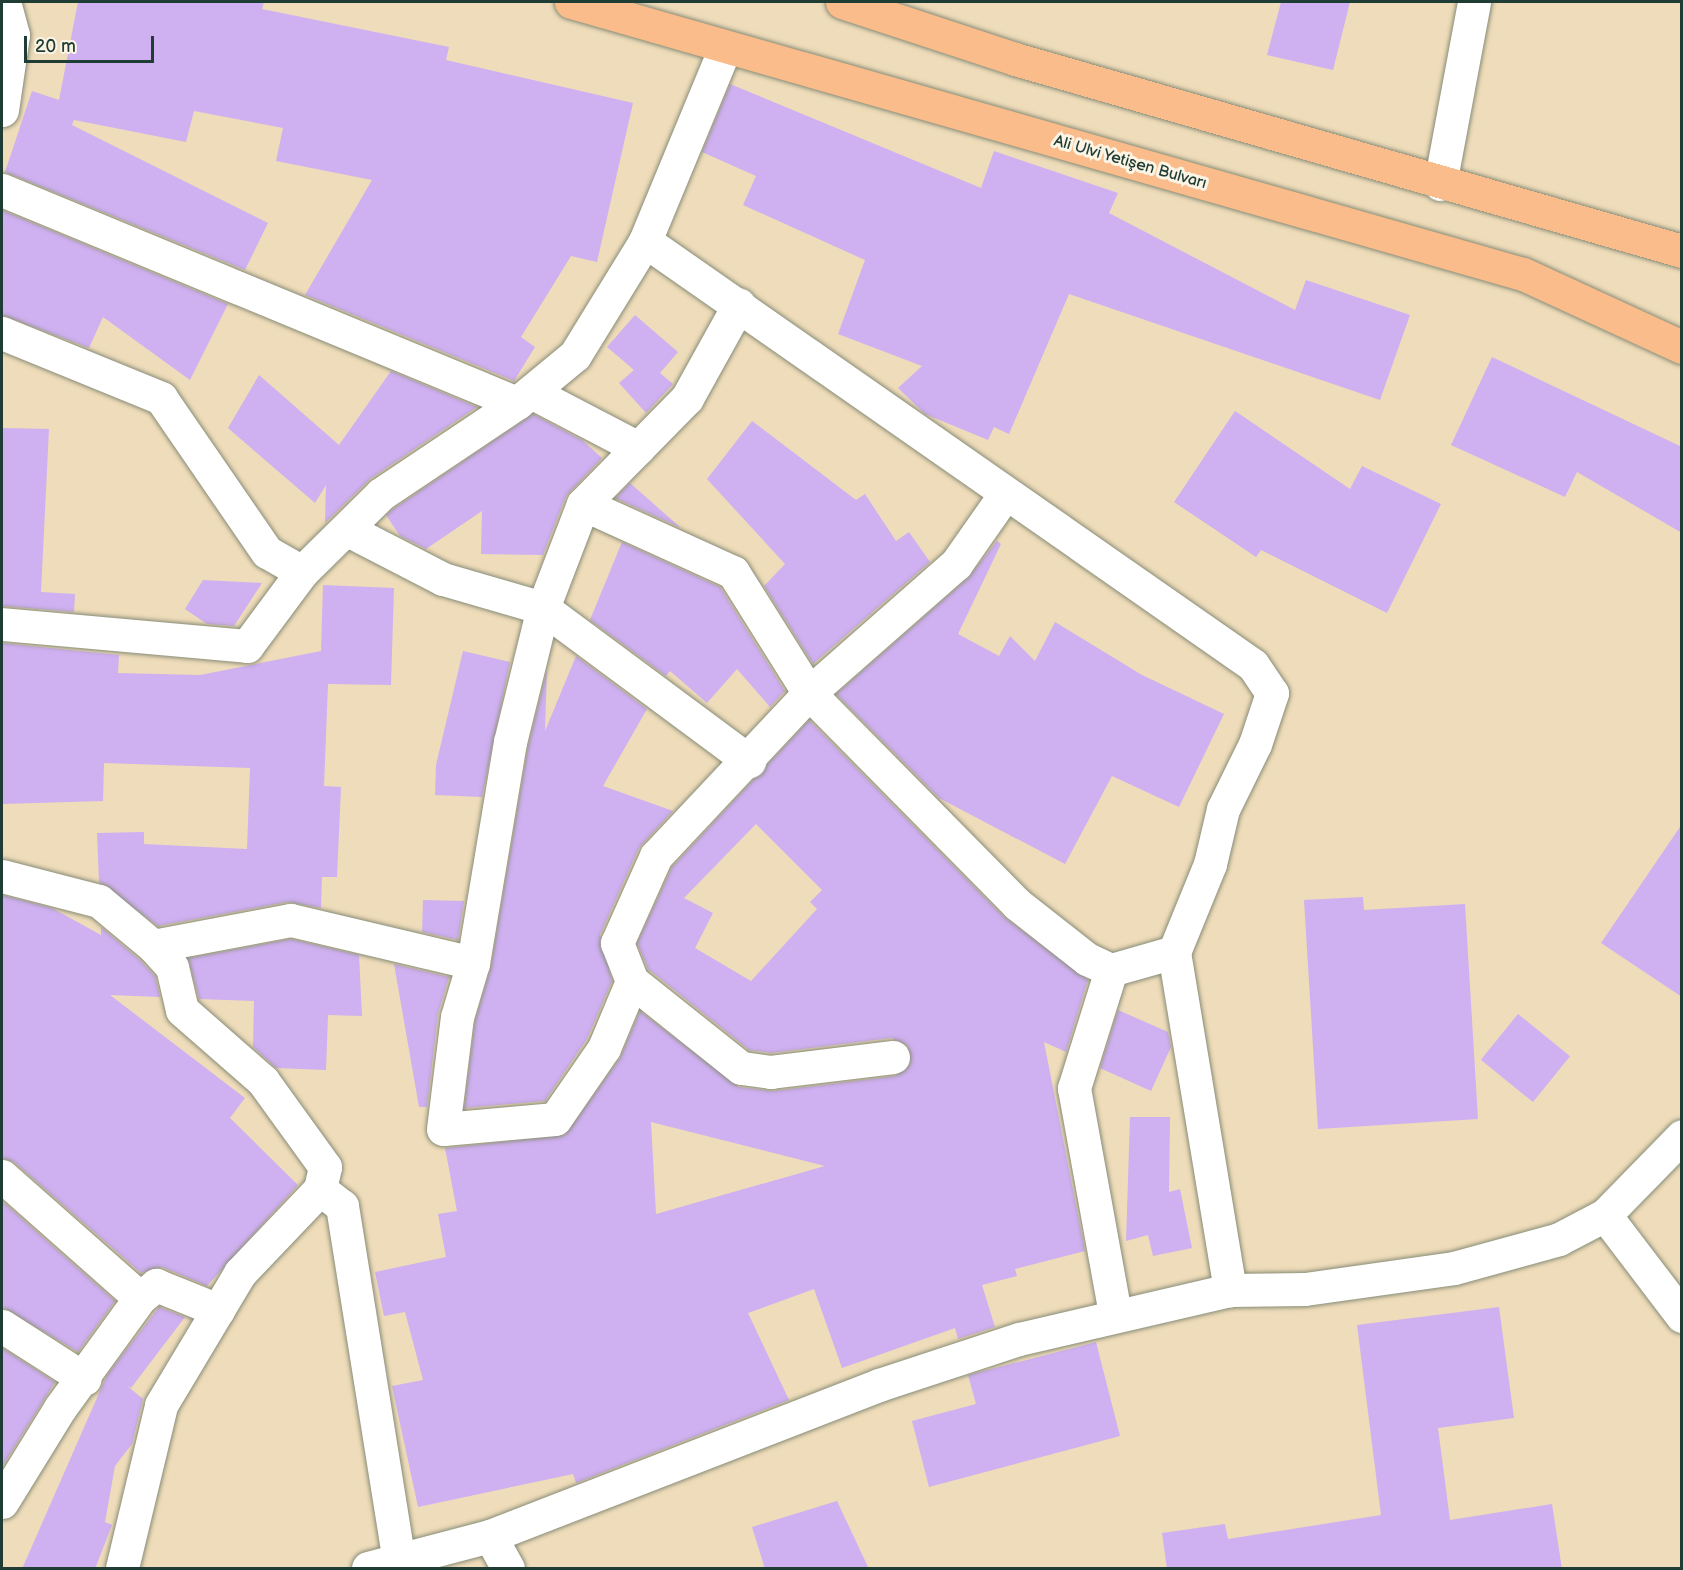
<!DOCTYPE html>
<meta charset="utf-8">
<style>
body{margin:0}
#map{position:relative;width:1683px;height:1570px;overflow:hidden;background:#efdcba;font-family:"Balsamiq Sans",sans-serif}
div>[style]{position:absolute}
.building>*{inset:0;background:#cfb0f1;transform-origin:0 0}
.roads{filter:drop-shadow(0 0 2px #878c77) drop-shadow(0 0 2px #878c77)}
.minor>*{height:33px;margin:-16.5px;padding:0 16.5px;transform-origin:16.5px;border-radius:16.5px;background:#fff}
.major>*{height:33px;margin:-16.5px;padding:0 16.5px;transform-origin:16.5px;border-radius:16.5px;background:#f9bc8a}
span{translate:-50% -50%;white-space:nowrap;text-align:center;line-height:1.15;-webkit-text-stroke:6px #fcf5e5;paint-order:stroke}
.street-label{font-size:16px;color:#1f3d34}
.frame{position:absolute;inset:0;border:3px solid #1f3d34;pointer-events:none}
.scale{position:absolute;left:24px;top:36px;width:130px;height:27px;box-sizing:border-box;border:3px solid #1f3d34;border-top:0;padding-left:8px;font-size:18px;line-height:21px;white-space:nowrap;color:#1f3d34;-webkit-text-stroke:4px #fcf5e5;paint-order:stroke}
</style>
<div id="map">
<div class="building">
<div style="clip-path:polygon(78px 2px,264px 2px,262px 9px,449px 47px,446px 60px,633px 103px,597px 262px,571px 256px,521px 337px,535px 347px,514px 381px,305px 295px,372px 180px,276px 161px,283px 128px,194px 111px,186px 142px,74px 120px,72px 125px,268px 223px,245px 270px,5px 172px,32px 91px,59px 100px)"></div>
<div style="clip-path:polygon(1281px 2px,1350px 2px,1333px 70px,1267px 55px)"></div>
<div style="clip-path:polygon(730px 84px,981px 188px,994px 151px,1118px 193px,1109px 213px,1295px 310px,1306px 280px,1410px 315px,1380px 400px,1069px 294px,1009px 434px,994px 427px,988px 440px,925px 414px,898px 388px,922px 366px,838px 334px,865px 260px,743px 205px,756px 176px,702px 152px)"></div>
<div style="clip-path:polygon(2px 210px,228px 304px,190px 380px,103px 317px,89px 348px,2px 315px)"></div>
<div style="clip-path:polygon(635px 315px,678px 352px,660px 373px,673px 384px,646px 413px,619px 383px,634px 370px,607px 347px)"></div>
<div style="clip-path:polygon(1492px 357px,1682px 447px,1682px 533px,1577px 472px,1565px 497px,1451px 445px)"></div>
<div style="clip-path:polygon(391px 371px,477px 407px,370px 479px,325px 523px,326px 485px,315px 503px,228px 428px,259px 375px,339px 445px)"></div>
<div style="clip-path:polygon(1235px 411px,1350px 489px,1362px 466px,1441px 504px,1387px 613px,1261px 550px,1256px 557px,1174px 502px)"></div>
<div style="clip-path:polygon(533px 414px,582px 440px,602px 458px,566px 496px,543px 555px,481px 554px,482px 511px,426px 549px,400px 536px,386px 515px,393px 509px)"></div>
<div style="clip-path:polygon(752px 421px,856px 500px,865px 494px,896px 541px,909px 532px,930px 562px,813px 664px,764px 586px,785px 564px,707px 479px)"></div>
<div style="clip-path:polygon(2px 428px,49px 429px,41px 592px,75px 594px,74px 612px,2px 606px)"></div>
<div style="clip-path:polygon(630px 483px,681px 528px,615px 498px)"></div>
<div style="clip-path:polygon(997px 541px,1001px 544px,958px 634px,999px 656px,1010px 636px,1035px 661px,1055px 622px,1142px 675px,1224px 714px,1179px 807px,1112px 776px,1065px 864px,939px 798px,836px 694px,968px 578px)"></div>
<div style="clip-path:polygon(622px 542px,720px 587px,785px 691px,770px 707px,737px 669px,707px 703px,670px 671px,666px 676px,590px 620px)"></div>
<div style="clip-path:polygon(203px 580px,262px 583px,234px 626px,207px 624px,185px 609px)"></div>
<div style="clip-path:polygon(323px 585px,394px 588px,391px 685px,328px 684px,324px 786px,341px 787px,337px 877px,322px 877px,321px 908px,288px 902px,158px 926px,99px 882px,97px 833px,144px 832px,144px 844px,247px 849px,250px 768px,104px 763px,103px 801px,2px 804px,2px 643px,119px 655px,118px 673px,200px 675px,321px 651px)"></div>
<div style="clip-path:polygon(463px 651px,510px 662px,482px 797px,435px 795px,436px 765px)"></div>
<div style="clip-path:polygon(576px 656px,647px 709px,603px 786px,673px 811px,639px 848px,600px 935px,612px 981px,587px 1039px,545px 1101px,464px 1108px,475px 1021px,491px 966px,528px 746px,547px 670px,545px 731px)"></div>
<div style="clip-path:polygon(evenodd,809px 720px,1004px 917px,1088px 980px,1066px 1052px,1044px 1042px,1085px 1251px,1015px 1269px,1017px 1276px,982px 1285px,995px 1327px,958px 1339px,955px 1328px,842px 1368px,814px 1289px,748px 1313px,789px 1400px,576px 1483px,573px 1474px,418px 1507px,392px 1386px,423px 1380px,405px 1312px,384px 1316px,375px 1272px,446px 1257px,438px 1214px,457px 1211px,445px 1148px,565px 1135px,620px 1058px,640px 1011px,739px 1087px,773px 1091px,895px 1076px,910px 1065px,908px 1046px,891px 1038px,771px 1053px,749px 1050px,648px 969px,637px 943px,672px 867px,809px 720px,756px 824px,822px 890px,810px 902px,817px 909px,751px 981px,695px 948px,713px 913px,684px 898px,756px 824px,809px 720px,651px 1122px,825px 1166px,656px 1214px,651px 1122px)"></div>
<div style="clip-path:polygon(1682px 824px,1682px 997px,1601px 943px)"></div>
<div style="clip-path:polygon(2px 895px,52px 908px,101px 935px,101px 927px,140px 960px,155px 976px,160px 997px,110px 995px,245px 1098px,230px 1118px,298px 1185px,207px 1286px,162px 1267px,141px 1273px,14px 1162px,2px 1158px)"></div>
<div style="clip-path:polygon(1363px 897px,1364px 910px,1465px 904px,1478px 1119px,1318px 1129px,1304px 900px)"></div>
<div style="clip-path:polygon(423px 900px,464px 901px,458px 940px,422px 932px)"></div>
<div style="clip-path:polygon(291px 939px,359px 955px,362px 1016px,328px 1015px,326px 1070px,276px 1068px,253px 1047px,254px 1001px,199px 999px,188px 958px)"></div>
<div style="clip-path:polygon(394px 964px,449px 977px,438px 1014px,427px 1107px,419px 1107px)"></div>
<div style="clip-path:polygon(1118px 1010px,1168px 1032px,1171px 1047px,1151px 1091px,1100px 1068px)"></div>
<div style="left:1518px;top:1014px;width:67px;height:59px;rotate:39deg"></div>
<div style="clip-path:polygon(1130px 1117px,1170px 1117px,1169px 1192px,1180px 1189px,1192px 1248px,1153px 1256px,1148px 1235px,1126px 1241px)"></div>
<div style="clip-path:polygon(2px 1201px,115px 1301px,78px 1352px,2px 1307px)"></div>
<div style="clip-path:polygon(159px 1307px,185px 1317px,131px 1388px,126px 1385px,143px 1399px,132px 1444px,115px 1466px,105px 1522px,112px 1525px,95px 1569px,22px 1569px,107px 1375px)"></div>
<div style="clip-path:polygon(1499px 1307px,1514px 1418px,1438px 1428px,1450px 1520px,1552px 1504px,1562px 1569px,1167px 1569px,1162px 1533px,1225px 1524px,1228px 1539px,1381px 1515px,1357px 1325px)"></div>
<div style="clip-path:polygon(1096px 1342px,1120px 1436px,929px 1487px,912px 1421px,976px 1404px,968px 1375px)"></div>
<div style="clip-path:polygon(2px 1348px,55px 1382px,2px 1467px)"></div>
<div style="clip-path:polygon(837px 1501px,869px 1569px,765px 1569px,752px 1527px)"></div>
</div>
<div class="roads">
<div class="minor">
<div style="left:2px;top:110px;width:76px;rotate:-81.7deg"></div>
<div style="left:13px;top:35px;width:34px;rotate:-105deg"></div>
<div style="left:1440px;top:184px;width:185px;rotate:-79.4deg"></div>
<div style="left:2px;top:190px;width:557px;rotate:22.47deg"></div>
<div style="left:645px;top:241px;width:741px;rotate:34.89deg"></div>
<div style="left:1253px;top:665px;width:34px;rotate:56deg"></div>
<div style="left:1272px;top:693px;width:54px;rotate:108.4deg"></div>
<div style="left:1255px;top:744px;width:72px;rotate:116.2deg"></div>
<div style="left:1223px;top:809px;width:57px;rotate:103.3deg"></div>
<div style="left:1210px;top:864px;width:95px;rotate:112.2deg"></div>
<div style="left:1174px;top:952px;width:343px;rotate:80.6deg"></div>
<div style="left:2px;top:333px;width:172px;rotate:22.2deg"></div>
<div style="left:161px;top:398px;width:187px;rotate:55.5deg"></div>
<div style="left:267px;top:552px;width:40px;rotate:29.7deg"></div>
<div style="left:531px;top:392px;width:121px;rotate:27.6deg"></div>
<div style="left:583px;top:504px;width:165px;rotate:24.4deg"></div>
<div style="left:733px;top:572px;width:143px;rotate:57.9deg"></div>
<div style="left:809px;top:693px;width:296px;rotate:45.4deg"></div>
<div style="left:1017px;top:904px;width:89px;rotate:38.2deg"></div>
<div style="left:1087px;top:959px;width:26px;rotate:25deg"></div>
<div style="left:1111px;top:970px;width:66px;rotate:-15.9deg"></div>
<div style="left:346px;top:529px;width:109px;rotate:27.3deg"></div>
<div style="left:443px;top:579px;width:104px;rotate:16.2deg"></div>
<div style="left:543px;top:608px;width:257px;rotate:36.6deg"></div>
<div style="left:2px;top:624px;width:246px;rotate:5.1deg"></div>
<div style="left:247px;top:646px;width:92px;rotate:-53.4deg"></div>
<div style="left:302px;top:572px;width:111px;rotate:-44.6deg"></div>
<div style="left:381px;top:494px;width:164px;rotate:-33.8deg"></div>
<div style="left:517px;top:403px;width:75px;rotate:-39.6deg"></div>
<div style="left:575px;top:355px;width:134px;rotate:-58.4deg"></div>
<div style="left:645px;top:241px;width:209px;rotate:-67.5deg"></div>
<div style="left:2px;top:876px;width:100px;rotate:14.5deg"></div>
<div style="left:99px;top:901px;width:70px;rotate:39.8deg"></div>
<div style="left:153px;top:946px;width:28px;rotate:48deg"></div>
<div style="left:172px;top:967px;width:44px;rotate:76.9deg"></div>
<div style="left:182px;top:1010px;width:108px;rotate:41.2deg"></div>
<div style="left:263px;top:1081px;width:106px;rotate:54.2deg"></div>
<div style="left:325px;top:1167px;width:23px;rotate:103deg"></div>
<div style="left:320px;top:1189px;width:28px;rotate:38deg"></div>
<div style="left:342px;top:1206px;width:355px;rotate:80.9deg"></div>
<div style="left:153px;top:946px;width:140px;rotate:-10.7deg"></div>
<div style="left:291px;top:920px;width:187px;rotate:13.3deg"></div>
<div style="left:1111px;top:970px;width:124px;rotate:107.4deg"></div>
<div style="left:1074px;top:1088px;width:229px;rotate:79.7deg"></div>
<div style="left:632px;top:981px;width:73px;rotate:112.7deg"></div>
<div style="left:604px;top:1048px;width:86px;rotate:124.6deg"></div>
<div style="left:555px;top:1119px;width:112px;rotate:174.9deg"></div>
<div style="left:443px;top:1129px;width:113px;rotate:-82.9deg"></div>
<div style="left:457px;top:1017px;width:56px;rotate:-73.5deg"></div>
<div style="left:473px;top:963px;width:224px;rotate:-80.5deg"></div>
<div style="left:510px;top:742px;width:138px;rotate:-76.2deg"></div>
<div style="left:543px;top:608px;width:111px;rotate:-69deg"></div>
<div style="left:583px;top:504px;width:148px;rotate:-45.5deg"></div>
<div style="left:687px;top:398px;width:107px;rotate:-61deg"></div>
<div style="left:893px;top:1057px;width:123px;rotate:173deg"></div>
<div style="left:771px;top:1072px;width:30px;rotate:-172deg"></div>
<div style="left:741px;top:1068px;width:139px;rotate:-141.4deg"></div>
<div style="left:632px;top:981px;width:41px;rotate:-111.5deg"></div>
<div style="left:617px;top:943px;width:95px;rotate:-65.9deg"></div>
<div style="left:656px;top:856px;width:224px;rotate:-46.8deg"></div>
<div style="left:809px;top:693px;width:196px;rotate:-41.3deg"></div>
<div style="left:956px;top:564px;width:85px;rotate:-55deg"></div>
<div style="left:2px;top:1176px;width:184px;rotate:41.5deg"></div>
<div style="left:1605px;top:1215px;width:127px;rotate:52.7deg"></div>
<div style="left:2px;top:1326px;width:98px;rotate:32.6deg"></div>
<div style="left:2px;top:1502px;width:110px;rotate:-58.3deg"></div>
<div style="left:60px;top:1408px;width:136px;rotate:-54deg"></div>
<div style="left:140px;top:1298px;width:21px;rotate:-39deg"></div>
<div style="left:156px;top:1285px;width:67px;rotate:22deg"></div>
<div style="left:490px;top:1536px;width:37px;rotate:61deg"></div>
<div style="left:122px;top:1568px;width:168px;rotate:-76.5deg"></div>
<div style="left:161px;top:1405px;width:154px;rotate:-59.1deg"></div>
<div style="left:240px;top:1273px;width:116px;rotate:-46.4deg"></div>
<div style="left:368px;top:1568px;width:126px;rotate:-14.7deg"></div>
<div style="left:490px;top:1536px;width:417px;rotate:-21.2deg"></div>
<div style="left:879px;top:1385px;width:147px;rotate:-18.2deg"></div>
<div style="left:1019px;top:1339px;width:217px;rotate:-13.1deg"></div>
<div style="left:1230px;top:1290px;width:75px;rotate:-0.8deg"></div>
<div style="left:1305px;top:1289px;width:150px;rotate:-8deg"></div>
<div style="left:1454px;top:1268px;width:109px;rotate:-15.4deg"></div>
<div style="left:1559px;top:1239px;width:52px;rotate:-27.6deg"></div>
<div style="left:1605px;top:1215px;width:110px;rotate:-45.7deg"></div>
</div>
<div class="major">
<div style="left:571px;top:2px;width:990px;rotate:15.95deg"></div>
<div style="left:1523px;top:274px;width:175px;rotate:24.7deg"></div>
<div style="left:842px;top:2px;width:182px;rotate:18.2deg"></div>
<div style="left:1015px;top:59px;width:694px;rotate:16.06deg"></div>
</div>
</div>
<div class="street-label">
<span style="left:1130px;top:163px;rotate:16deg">Ali Ulvi Yetişen Bulvarı</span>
</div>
<div class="frame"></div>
<div class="scale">20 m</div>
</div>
